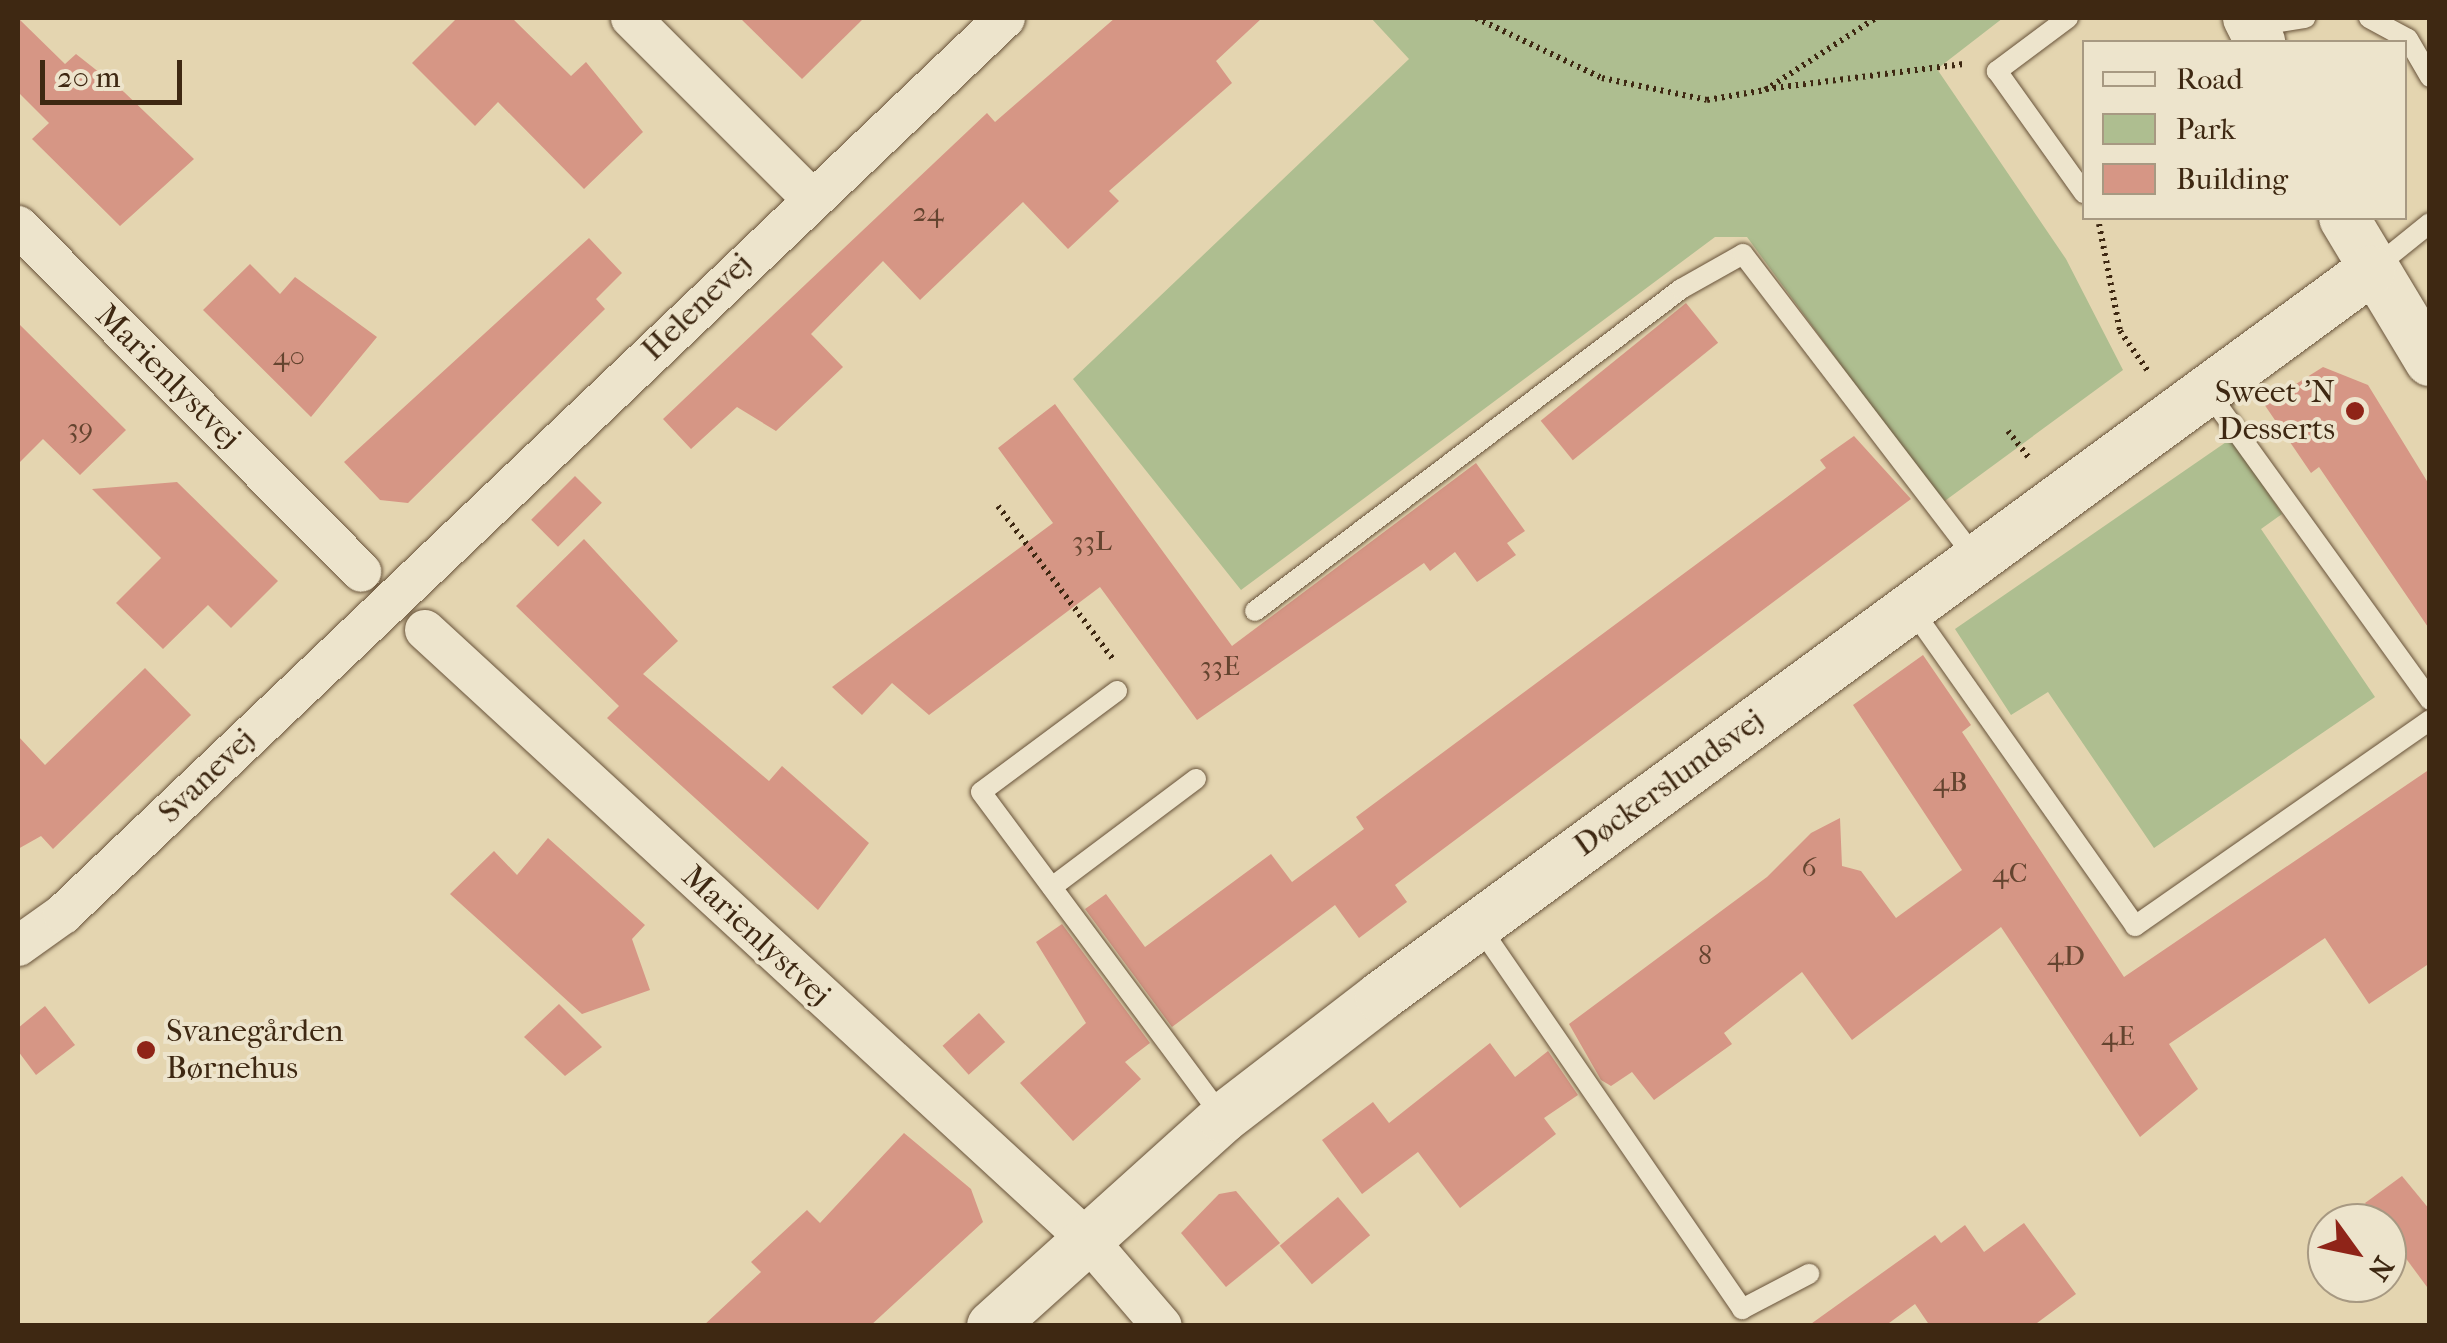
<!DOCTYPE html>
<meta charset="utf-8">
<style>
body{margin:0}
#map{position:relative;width:2447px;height:1343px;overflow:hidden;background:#e4d5b0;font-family:"IM FELL French Canon",serif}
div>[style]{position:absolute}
.green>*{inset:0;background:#aebe90}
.building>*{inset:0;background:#d69685;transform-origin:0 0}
.path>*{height:6px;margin-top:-3px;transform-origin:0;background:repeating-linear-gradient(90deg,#3e2812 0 2.5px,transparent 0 7.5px)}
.roads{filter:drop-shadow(0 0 2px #68533a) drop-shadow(0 0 2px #68533a)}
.service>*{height:20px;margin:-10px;padding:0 10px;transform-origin:10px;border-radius:10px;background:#ede4cc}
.minor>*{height:40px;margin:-20px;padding:0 20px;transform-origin:20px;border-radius:20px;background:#ede4cc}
.tertiary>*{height:50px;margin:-25px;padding:0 25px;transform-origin:25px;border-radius:25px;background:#ede4cc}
.dots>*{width:28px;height:28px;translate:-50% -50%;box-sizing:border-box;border:5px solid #ede4cc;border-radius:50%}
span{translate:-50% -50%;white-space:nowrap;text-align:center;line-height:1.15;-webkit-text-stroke:8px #ede4cc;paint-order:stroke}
.number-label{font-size:28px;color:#64442f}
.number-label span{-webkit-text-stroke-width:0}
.street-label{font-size:32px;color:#3e2812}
.poi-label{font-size:32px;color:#3e2812}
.right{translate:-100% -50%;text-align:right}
.left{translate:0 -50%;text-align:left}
.frame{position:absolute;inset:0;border:20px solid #3e2812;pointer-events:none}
.legend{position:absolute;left:2082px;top:40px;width:325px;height:180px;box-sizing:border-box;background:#ede4cc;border:2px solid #a79982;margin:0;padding:12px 18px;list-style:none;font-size:30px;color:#3e2812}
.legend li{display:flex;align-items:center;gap:20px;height:50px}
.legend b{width:50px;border:2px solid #a79982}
.north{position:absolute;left:2307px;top:1203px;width:100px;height:100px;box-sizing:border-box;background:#ede4cc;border:2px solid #a79982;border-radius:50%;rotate:123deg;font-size:28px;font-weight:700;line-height:40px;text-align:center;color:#3e2812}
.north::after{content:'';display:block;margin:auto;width:35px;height:45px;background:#8f2418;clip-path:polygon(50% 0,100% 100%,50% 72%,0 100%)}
.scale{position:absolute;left:40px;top:60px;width:142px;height:45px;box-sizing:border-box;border:5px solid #3e2812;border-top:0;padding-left:12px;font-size:30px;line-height:35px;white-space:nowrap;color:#3e2812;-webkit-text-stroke:8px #ede4cc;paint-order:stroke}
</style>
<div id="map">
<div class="green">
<div style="clip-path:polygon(1371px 18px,2003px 18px,1937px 69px,2066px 259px,2123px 370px,1942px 503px,1747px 237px,1715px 237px,1241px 590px,1073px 379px,1409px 59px)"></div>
<div style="clip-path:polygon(2232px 438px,2282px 514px,2261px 529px,2375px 697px,2154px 848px,2048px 692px,2011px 715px,1955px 629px)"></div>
</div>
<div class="building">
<div style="clip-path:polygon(18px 18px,65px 64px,76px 54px,124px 92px,194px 159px,120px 226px,32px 139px,49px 123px,18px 92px)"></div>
<div style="clip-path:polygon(457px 18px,512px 18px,571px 76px,586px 62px,643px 132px,584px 189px,498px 102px,475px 126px,412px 63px)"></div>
<div style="clip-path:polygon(740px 18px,864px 18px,802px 79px)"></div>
<div style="clip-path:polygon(1115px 18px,1262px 18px,1216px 61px,1232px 83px,1109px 191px,1119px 201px,1068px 249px,1023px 202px,920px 300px,883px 261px,811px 334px,843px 367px,776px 431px,737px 407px,691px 449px,663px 419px,987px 113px,995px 122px)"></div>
<div style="clip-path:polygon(589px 238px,622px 273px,596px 299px,605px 309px,408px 503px,380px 500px,344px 462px)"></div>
<div style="clip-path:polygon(250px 264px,280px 294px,295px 277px,377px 337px,311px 417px,203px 310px)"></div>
<div style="left:1686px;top:303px;width:51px;height:187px;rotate:51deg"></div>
<div style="clip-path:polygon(18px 323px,126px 430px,80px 475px,43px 439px,18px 464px)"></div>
<div style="clip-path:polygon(2323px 367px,2368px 385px,2430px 486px,2430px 630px,2319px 467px,2311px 473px,2264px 404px)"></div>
<div style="clip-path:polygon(1055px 404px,1232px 646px,1476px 463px,1525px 531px,1507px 543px,1516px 555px,1477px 582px,1455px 552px,1430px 571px,1424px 563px,1197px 720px,1100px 587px,929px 715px,892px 683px,862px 715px,832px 687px,1053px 523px,998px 448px)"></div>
<div style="clip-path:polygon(1854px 436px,1911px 499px,1395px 885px,1407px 902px,1359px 938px,1335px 905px,1172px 1027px,1085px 909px,1106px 894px,1145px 947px,1271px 854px,1292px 882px,1364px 829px,1356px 817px,1826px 468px,1820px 460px)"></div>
<div style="left:575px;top:476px;width:38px;height:62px;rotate:45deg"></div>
<div style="clip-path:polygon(177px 482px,278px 581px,231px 628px,208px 605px,163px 649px,116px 603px,161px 558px,92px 489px)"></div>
<div style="clip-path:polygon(584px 539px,678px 641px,643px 674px,769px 781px,782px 766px,869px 843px,818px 910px,607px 718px,619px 706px,516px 606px)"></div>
<div style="clip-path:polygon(1923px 655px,1971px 725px,1962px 732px,2124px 977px,2430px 769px,2430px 963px,2369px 1004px,2325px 938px,2169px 1044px,2198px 1089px,2140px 1137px,2001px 927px,1852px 1040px,1802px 972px,1724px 1033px,1732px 1044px,1654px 1100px,1632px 1072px,1611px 1086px,1601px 1080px,1569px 1024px,1767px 877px,1811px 833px,1840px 818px,1842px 866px,1861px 871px,1896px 918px,1962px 870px,1853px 705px)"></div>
<div style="clip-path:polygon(145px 668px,191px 715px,53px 849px,41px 836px,18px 849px,18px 736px,45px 765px)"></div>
<div style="clip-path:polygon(548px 838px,645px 925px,632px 939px,650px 990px,582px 1014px,450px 894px,494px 851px,517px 875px)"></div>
<div style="clip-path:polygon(1062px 924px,1150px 1043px,1125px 1062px,1141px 1079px,1073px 1141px,1020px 1083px,1086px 1023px,1036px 942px)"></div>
<div style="clip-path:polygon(559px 1004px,602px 1047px,565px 1076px,524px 1037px)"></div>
<div style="clip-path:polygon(45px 1006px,75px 1045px,36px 1075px,18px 1051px,18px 1028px)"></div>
<div style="left:979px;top:1013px;width:39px;height:49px;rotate:48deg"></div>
<div style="clip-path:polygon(1490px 1043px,1515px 1077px,1548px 1051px,1578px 1095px,1544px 1118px,1556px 1134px,1460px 1208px,1418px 1152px,1362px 1194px,1322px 1140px,1373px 1102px,1389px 1123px)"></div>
<div style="clip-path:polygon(904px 1133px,971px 1189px,983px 1222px,870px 1326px,703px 1326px,761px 1272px,751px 1262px,807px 1210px,820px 1223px)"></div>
<div style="clip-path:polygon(2402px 1176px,2430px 1210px,2430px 1291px,2365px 1203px)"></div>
<div style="clip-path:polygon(1236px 1191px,1280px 1243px,1226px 1287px,1181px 1233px,1219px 1194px)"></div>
<div style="left:1338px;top:1197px;width:50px;height:76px;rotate:50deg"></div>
<div style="clip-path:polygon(2024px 1223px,2076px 1294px,2033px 1326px,1930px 1326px,1915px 1304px,1885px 1326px,1808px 1326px,1935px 1235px,1941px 1243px,1965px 1225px,1984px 1252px)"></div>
</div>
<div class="path">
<div style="left:1476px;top:18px;width:140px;rotate:25.5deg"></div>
<div style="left:1602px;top:78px;width:107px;rotate:11.8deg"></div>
<div style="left:1707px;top:100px;width:59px;rotate:-9.8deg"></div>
<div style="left:1765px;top:90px;width:132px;rotate:-33deg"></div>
<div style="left:1766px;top:89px;width:201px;rotate:-7.2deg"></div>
<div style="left:2099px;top:224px;width:109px;rotate:78.9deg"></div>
<div style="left:2120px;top:331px;width:52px;rotate:55.1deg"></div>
<div style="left:2008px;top:431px;width:37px;rotate:52deg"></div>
<div style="left:998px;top:506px;width:191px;rotate:53.1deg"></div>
</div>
<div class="roads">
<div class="service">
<div style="left:2068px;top:18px;width:89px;rotate:143.3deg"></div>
<div style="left:1997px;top:71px;width:150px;rotate:54.5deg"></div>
<div style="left:2369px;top:18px;width:44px;rotate:28.3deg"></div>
<div style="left:2408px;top:39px;width:44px;rotate:59.9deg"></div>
<div style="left:2254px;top:26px;width:52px;rotate:-8.9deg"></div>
<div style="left:2373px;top:269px;width:73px;rotate:-38.9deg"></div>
<div style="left:2208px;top:392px;width:380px;rotate:54.2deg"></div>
<div style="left:1911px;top:608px;width:389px;rotate:54.8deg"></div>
<div style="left:2135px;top:926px;width:360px;rotate:-34.9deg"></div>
<div style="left:1255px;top:611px;width:534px;rotate:-37.08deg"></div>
<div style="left:1681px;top:289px;width:71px;rotate:-29.4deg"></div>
<div style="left:1743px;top:254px;width:384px;rotate:52.6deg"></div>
<div style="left:1117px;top:691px;width:169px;rotate:143.4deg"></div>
<div style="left:981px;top:792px;width:405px;rotate:53.4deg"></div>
<div style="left:1052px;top:887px;width:180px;rotate:-36.9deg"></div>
<div style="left:1479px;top:926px;width:465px;rotate:55.5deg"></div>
<div style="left:1742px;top:1309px;width:76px;rotate:-27.6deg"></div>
</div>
<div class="minor">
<div style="left:631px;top:18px;width:255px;rotate:45deg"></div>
<div style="left:18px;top:226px;width:487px;rotate:45.2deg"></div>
<div style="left:425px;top:630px;width:901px;rotate:42.62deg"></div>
<div style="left:1088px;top:1240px;width:113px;rotate:49.3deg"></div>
<div style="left:18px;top:946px;width:55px;rotate:-35.4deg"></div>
<div style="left:63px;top:914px;width:1300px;rotate:-43.57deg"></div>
</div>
<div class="tertiary">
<div style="left:2248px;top:18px;width:27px;rotate:63deg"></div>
<div style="left:2344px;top:218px;width:167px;rotate:59deg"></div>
<div style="left:992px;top:1326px;width:311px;rotate:-42deg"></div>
<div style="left:1223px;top:1118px;width:198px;rotate:-37.6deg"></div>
<div style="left:1380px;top:997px;width:1228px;rotate:-36.25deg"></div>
</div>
</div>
<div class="dots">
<div style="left:2355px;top:411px;background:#8f2418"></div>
<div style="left:146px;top:1050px;background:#8f2418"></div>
</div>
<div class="number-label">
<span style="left:928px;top:212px">24</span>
<span style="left:289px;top:356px">40</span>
<span style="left:80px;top:428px">39</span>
<span style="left:1092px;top:541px">33L</span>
<span style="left:1220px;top:666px">33E</span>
<span style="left:1950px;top:782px">4B</span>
<span style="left:1809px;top:867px">6</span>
<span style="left:2010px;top:873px">4C</span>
<span style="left:1705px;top:955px">8</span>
<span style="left:2066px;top:956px">4D</span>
<span style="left:2118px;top:1036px">4E</span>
</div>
<div class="street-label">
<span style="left:697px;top:307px;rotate:-44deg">Helenevej</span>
<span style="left:168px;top:377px;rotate:45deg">Marienlystvej</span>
<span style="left:207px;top:776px;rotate:-44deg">Svanevej</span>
<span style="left:1669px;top:783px;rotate:-36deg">Døckerslundsvej</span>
<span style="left:756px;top:936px;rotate:43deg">Marienlystvej</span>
</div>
<div class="poi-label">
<span class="right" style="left:2335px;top:411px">Sweet 'N<br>Desserts</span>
<span class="left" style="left:166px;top:1050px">Svanegården<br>Børnehus</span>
</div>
<div class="frame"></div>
<ul class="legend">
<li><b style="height:12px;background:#ede4cc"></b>Road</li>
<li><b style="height:28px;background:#aebe90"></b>Park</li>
<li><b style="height:28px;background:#d69685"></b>Building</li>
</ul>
<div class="north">N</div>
<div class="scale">20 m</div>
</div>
